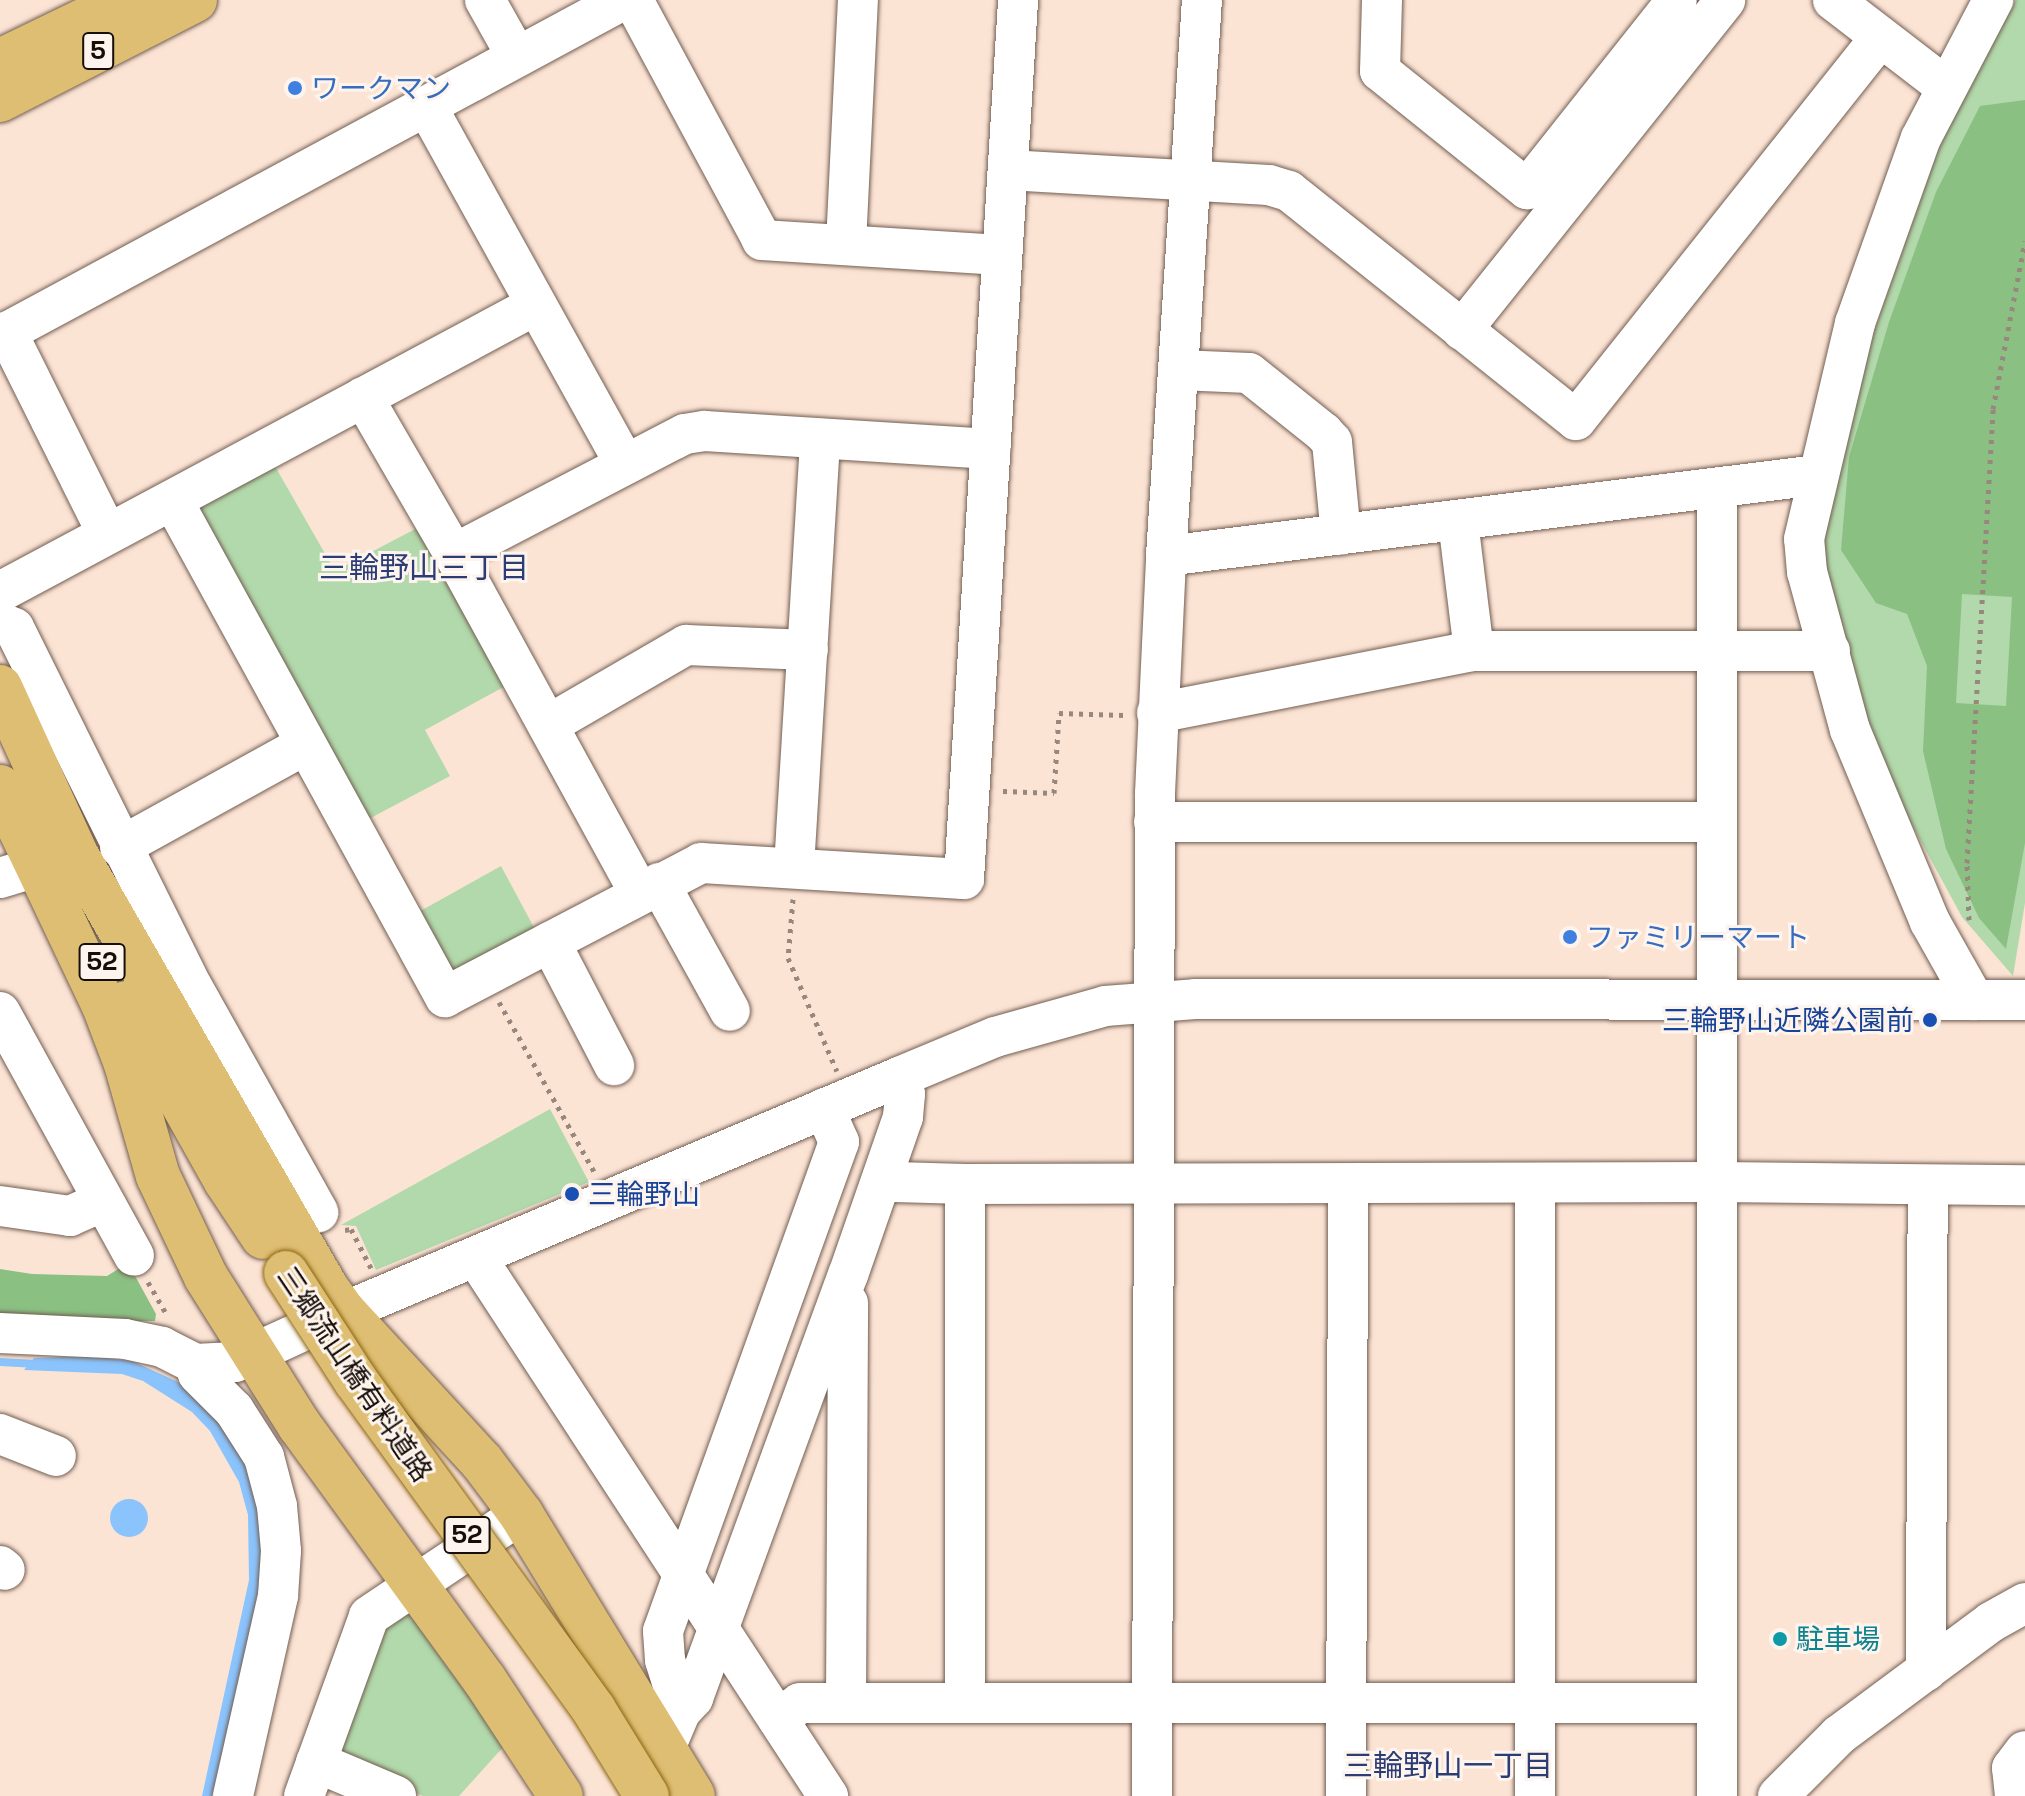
<!DOCTYPE html>
<meta charset="utf-8">
<style>
body{margin:0}
#map{position:relative;width:2025px;height:1796px;overflow:hidden;background:#fce4d5;font-family:"Space Grotesk","Noto Sans JP",sans-serif}
div>[style]{position:absolute}
.green>*{inset:0;background:#b1d9ab}
.forest>*{inset:0;background:#8bc083}
.water>*{inset:0;background:#8bc3fc}
.round{border-radius:50%}
.stream>*{height:8px;margin:-4px;padding:0 4px;transform-origin:4px;border-radius:4px;background:#8bc3fc}
.path>*{height:5px;margin-top:-2.5px;transform-origin:0;background:repeating-linear-gradient(90deg,#98877c 0 4px,transparent 0 10px)}
.roads{filter:drop-shadow(0 0 2px #725e51) drop-shadow(0 0 2px #725e51)}
.minor>*{height:40px;margin:-20px;padding:0 20px;transform-origin:20px;border-radius:20px;background:#fff}
.major>*{height:44px;margin:-22px;padding:0 22px;transform-origin:22px;border-radius:22px;background:#debe72}
.bridges{filter:drop-shadow(0 0 2px #8a6410) drop-shadow(0 0 2px #8a6410)}
.major-bridge>*{height:44px;margin:-22px;padding:0 22px;transform-origin:22px;border-radius:22px;background:#debe72}
.dots>*{width:22px;height:22px;translate:-50% -50%;box-sizing:border-box;border:4px solid #fef4ee;border-radius:50%}
span{translate:-50% -50%;white-space:nowrap;text-align:center;line-height:1.15;-webkit-text-stroke:6px #fef4ee;paint-order:stroke}
.shield-label span{padding:2px 6px;background:#fef4ee;border:2px solid;border-radius:6px;-webkit-text-stroke-width:0}
.shield-label{font-size:26px;color:#160e09;font-weight:700}
.shop-label{font-size:28px;color:#366cbe}
.left{translate:0 -50%;text-align:left}
.transit-label{font-size:28px;color:#164399}
.right{translate:-100% -50%;text-align:right}
.street-label{font-size:28px;color:#160e09}
.culture-label{font-size:28px;color:#0d838f}
.neighbourhood-label{font-size:30px;color:#2c3c75}
</style>
<div id="map">
<div class="green">
<div style="clip-path:polygon(2016px 0,2025px 0,2025px 903px,2013px 976px,1962px 917px,1881px 768px,1847px 658px,1822px 547px,1868px 348px,1944px 133px)"></div>
<div style="clip-path:polygon(272px 461px,335px 571px,421px 526px,509px 684px,425px 730px,450px 776px,363px 822px,193px 513px,196px 500px)"></div>
<div style="clip-path:polygon(501px 866px,538px 935px,446px 974px,415px 914px)"></div>
<div style="clip-path:polygon(550px 1109px,589px 1182px,376px 1270px,356px 1226px,341px 1225px)"></div>
<div style="clip-path:polygon(405px 1608px,505px 1745px,459px 1796px,423px 1796px,342px 1763px,334px 1743px,374px 1632px)"></div>
</div>
<div class="forest">
<div style="clip-path:polygon(evenodd,2025px 100px,2025px 843px,2006px 949px,1979px 918px,1946px 849px,1923px 751px,1927px 666px,1907px 614px,1876px 603px,1841px 550px,1849px 457px,1889px 322px,1936px 192px,1980px 106px,2025px 100px,1962px 594px,2012px 597px,2006px 706px,1956px 703px,1962px 594px)"></div>
<div style="clip-path:polygon(128px 1263px,156px 1314px,155px 1321px,55px 1321px,0 1316px,0 1269px,32px 1274px,107px 1276px)"></div>
</div>
<div class="water">
<div style="clip-path:polygon(90px 1356px,132px 1361px,176px 1381px,209px 1407px,256px 1471px,269px 1578px,223px 1796px,202px 1796px,249px 1580px,248px 1515px,239px 1482px,210px 1431px,192px 1412px,143px 1381px,122px 1374px,24px 1370px,34px 1358px)"></div>
<div class="round" style="left:110px;top:1499px;width:38px;height:38px"></div>
</div>
<div class="stream">
<div style="left:0;top:1362px;width:37px;rotate:3deg"></div>
</div>
<div class="path">
<div style="left:1003px;top:791px;width:51px;rotate:2.2deg"></div>
<div style="left:1054px;top:793px;width:80px;rotate:-86.4deg"></div>
<div style="left:1059px;top:713px;width:65px;rotate:1.8deg"></div>
<div style="left:793px;top:899px;width:59px;rotate:94.8deg"></div>
<div style="left:788px;top:958px;width:123px;rotate:66.6deg"></div>
<div style="left:1969px;top:920px;width:57px;rotate:-92deg"></div>
<div style="left:1967px;top:863px;width:455px;rotate:-86.7deg"></div>
<div style="left:1993px;top:409px;width:171px;rotate:-79.2deg"></div>
<div style="left:499px;top:1002px;width:194px;rotate:60.7deg"></div>
<div style="left:345px;top:1230px;width:6px;rotate:-9deg"></div>
<div style="left:351px;top:1229px;width:44px;rotate:62.9deg"></div>
<div style="left:148px;top:1282px;width:38px;rotate:60deg"></div>
</div>
<div class="roads">
<div class="minor">
<div style="left:485px;top:0;width:65px;rotate:60.7deg"></div>
<div style="left:633px;top:0;width:272px;rotate:61.7deg"></div>
<div style="left:762px;top:240px;width:239px;rotate:3.6deg"></div>
<div style="left:1382px;top:0;width:71px;rotate:91.6deg"></div>
<div style="left:1380px;top:71px;width:189px;rotate:38.8deg"></div>
<div style="left:1527px;top:189px;width:241px;rotate:-51.6deg"></div>
<div style="left:1833px;top:0;width:143px;rotate:37.6deg"></div>
<div style="left:427px;top:107px;width:407px;rotate:61deg"></div>
<div style="left:1008px;top:170px;width:261px;rotate:3.3deg"></div>
<div style="left:1269px;top:185px;width:21px;rotate:17deg"></div>
<div style="left:1289px;top:191px;width:367px;rotate:38.6deg"></div>
<div style="left:1576px;top:420px;width:488px;rotate:-51.5deg"></div>
<div style="left:846px;top:244px;width:244px;rotate:-87.2deg"></div>
<div style="left:1462px;top:330px;width:422px;rotate:-51.4deg"></div>
<div style="left:1179px;top:370px;width:70px;rotate:2.5deg"></div>
<div style="left:1249px;top:373px;width:95px;rotate:38.6deg"></div>
<div style="left:1323px;top:432px;width:13px;rotate:48deg"></div>
<div style="left:1332px;top:442px;width:93px;rotate:84.5deg"></div>
<div style="left:363px;top:397px;width:181px;rotate:59.9deg"></div>
<div style="left:1717px;top:490px;width:1306px;rotate:90deg"></div>
<div style="left:173px;top:501px;width:566px;rotate:61.26deg"></div>
<div style="left:445px;top:997px;width:289px;rotate:-27.6deg"></div>
<div style="left:701px;top:863px;width:263px;rotate:3.5deg"></div>
<div style="left:964px;top:879px;width:881px;rotate:-86.48deg"></div>
<div style="left:1458px;top:521px;width:131px;rotate:83deg"></div>
<div style="left:107px;top:533px;width:225px;rotate:-116.5deg"></div>
<div style="left:7px;top:332px;width:700px;rotate:-28.32deg"></div>
<div style="left:1166px;top:556px;width:656px;rotate:-7.09deg"></div>
<div style="left:0;top:592px;width:608px;rotate:-28.17deg"></div>
<div style="left:0;top:622px;width:15px;rotate:23deg"></div>
<div style="left:14px;top:628px;width:402px;rotate:63.6deg"></div>
<div style="left:193px;top:988px;width:257px;rotate:60.8deg"></div>
<div style="left:1157px;top:713px;width:323px;rotate:-11.1deg"></div>
<div style="left:1474px;top:651px;width:356px"></div>
<div style="left:548px;top:725px;width:160px;rotate:-30.1deg"></div>
<div style="left:686px;top:645px;width:122px;rotate:2.3deg"></div>
<div style="left:1154px;top:822px;width:563px"></div>
<div style="left:120px;top:847px;width:211px;rotate:-28.9deg"></div>
<div style="left:794px;top:867px;width:429px;rotate:-86.5deg"></div>
<div style="left:0;top:878px;width:72px;rotate:-16.9deg"></div>
<div style="left:659px;top:883px;width:146px;rotate:61deg"></div>
<div style="left:640px;top:894px;width:388px;rotate:-118.7deg"></div>
<div style="left:454px;top:554px;width:260px;rotate:-27.5deg"></div>
<div style="left:685px;top:434px;width:20px;rotate:-9deg"></div>
<div style="left:705px;top:431px;width:286px;rotate:3.6deg"></div>
<div style="left:550px;top:942px;width:139px;rotate:62.5deg"></div>
<div style="left:1974px;top:1000px;width:90px;rotate:-119.4deg"></div>
<div style="left:1930px;top:922px;width:208px;rotate:-112.6deg"></div>
<div style="left:1850px;top:730px;width:164px;rotate:-105.2deg"></div>
<div style="left:1807px;top:572px;width:33px;rotate:-95deg"></div>
<div style="left:1804px;top:539px;width:222px;rotate:-76.7deg"></div>
<div style="left:1855px;top:323px;width:196px;rotate:-70.4deg"></div>
<div style="left:1921px;top:138px;width:156px;rotate:-62.4deg"></div>
<div style="left:0;top:1012px;width:278px;rotate:61.2deg"></div>
<div style="left:883px;top:1177px;width:13px;rotate:23deg"></div>
<div style="left:895px;top:1182px;width:70px;rotate:1.6deg"></div>
<div style="left:965px;top:1184px;width:753px;rotate:-0.15deg"></div>
<div style="left:1718px;top:1182px;width:307px;rotate:0.6deg"></div>
<div style="left:0;top:1206px;width:71px;rotate:8.1deg"></div>
<div style="left:70px;top:1216px;width:36px;rotate:-24deg"></div>
<div style="left:476px;top:1257px;width:644px;rotate:56.85deg"></div>
<div style="left:0;top:1333px;width:125px;rotate:2.7deg"></div>
<div style="left:125px;top:1339px;width:38px;rotate:12deg"></div>
<div style="left:162px;top:1347px;width:37px;rotate:27deg"></div>
<div style="left:195px;top:1364px;width:40px;rotate:-2.9deg"></div>
<div style="left:235px;top:1362px;width:120px;rotate:-24.6deg"></div>
<div style="left:344px;top:1312px;width:603px;rotate:-22.95deg"></div>
<div style="left:899px;top:1077px;width:104px;rotate:-22.6deg"></div>
<div style="left:995px;top:1037px;width:114px;rotate:-15.7deg"></div>
<div style="left:1105px;top:1006px;width:90px;rotate:-4.4deg"></div>
<div style="left:1195px;top:999px;width:830px;rotate:0.07deg"></div>
<div style="left:195px;top:1364px;width:10px;rotate:73deg"></div>
<div style="left:198px;top:1374px;width:51px;rotate:45deg"></div>
<div style="left:234px;top:1410px;width:56px;rotate:57.4deg"></div>
<div style="left:264px;top:1457px;width:51px;rotate:75.1deg"></div>
<div style="left:277px;top:1506px;width:45px;rotate:84.9deg"></div>
<div style="left:281px;top:1551px;width:45px;rotate:93.8deg"></div>
<div style="left:278px;top:1596px;width:205px;rotate:102.7deg"></div>
<div style="left:0;top:1434px;width:60px;rotate:21.4deg"></div>
<div style="left:0;top:1566px;width:6px;rotate:39deg"></div>
<div style="left:1926px;top:1671px;width:485px;rotate:-89.8deg"></div>
<div style="left:965px;top:1701px;width:517px;rotate:-90deg"></div>
<div style="left:846px;top:1703px;width:400px;rotate:-89.7deg"></div>
<div style="left:681px;top:1711px;width:53px;rotate:-107.4deg"></div>
<div style="left:665px;top:1660px;width:29px;rotate:-94deg"></div>
<div style="left:663px;top:1631px;width:520px;rotate:-70.21deg"></div>
<div style="left:839px;top:1142px;width:37px;rotate:-114deg"></div>
<div style="left:778px;top:1719px;width:27px;rotate:-36deg"></div>
<div style="left:800px;top:1703px;width:916px"></div>
<div style="left:316px;top:1762px;width:87px;rotate:23deg"></div>
<div style="left:645px;top:1771px;width:33px;rotate:-50deg"></div>
<div style="left:666px;top:1746px;width:38px;rotate:-67deg"></div>
<div style="left:681px;top:1711px;width:18px;rotate:-47deg"></div>
<div style="left:693px;top:1698px;width:451px;rotate:-69.9deg"></div>
<div style="left:848px;top:1275px;width:167px;rotate:-70.8deg"></div>
<div style="left:903px;top:1117px;width:23px;rotate:-85deg"></div>
<div style="left:905px;top:1094px;width:18px;rotate:-109deg"></div>
<div style="left:304px;top:1796px;width:191px;rotate:-70.1deg"></div>
<div style="left:369px;top:1616px;width:183px;rotate:-33.9deg"></div>
<div style="left:1152px;top:1796px;width:1003px;rotate:-89.83deg"></div>
<div style="left:1155px;top:793px;width:237px;rotate:-87.3deg"></div>
<div style="left:1166px;top:556px;width:557px;rotate:-86.3deg"></div>
<div style="left:1346px;top:1796px;width:611px;rotate:-89.81deg"></div>
<div style="left:1535px;top:1796px;width:612px;rotate:-90deg"></div>
<div style="left:1778px;top:1796px;width:86px;rotate:-45deg"></div>
<div style="left:1839px;top:1735px;width:189px;rotate:-36.6deg"></div>
<div style="left:1991px;top:1622px;width:39px;rotate:-29deg"></div>
<div style="left:2015px;top:1796px;width:28px;rotate:-96deg"></div>
<div style="left:2012px;top:1768px;width:21px;rotate:-53deg"></div>
</div>
<div class="major">
<div style="left:0;top:61px;width:140px;rotate:-25.8deg"></div>
<div style="left:0;top:100px;width:219px;rotate:-27.1deg"></div>
<div style="left:0;top:687px;width:183px;rotate:65.5deg"></div>
<div style="left:76px;top:854px;width:499px;rotate:60deg"></div>
<div style="left:325px;top:1286px;width:32px;rotate:54deg"></div>
<div style="left:344px;top:1312px;width:204px;rotate:47.4deg"></div>
<div style="left:482px;top:1462px;width:65px;rotate:53.1deg"></div>
<div style="left:521px;top:1514px;width:330px;rotate:58.6deg"></div>
<div style="left:0;top:787px;width:242px;rotate:64.6deg"></div>
<div style="left:104px;top:1006px;width:62px;rotate:69.2deg"></div>
<div style="left:126px;top:1064px;width:116px;rotate:74.1deg"></div>
<div style="left:158px;top:1176px;width:112px;rotate:64.6deg"></div>
<div style="left:206px;top:1277px;width:176px;rotate:57.8deg"></div>
<div style="left:300px;top:1426px;width:313px;rotate:54deg"></div>
<div style="left:484px;top:1679px;width:140px;rotate:56.7deg"></div>
<div style="left:126px;top:1003px;width:204px;rotate:60.7deg"></div>
<div style="left:226px;top:1181px;width:67px;rotate:56.5deg"></div>
</div>
</div>
<div class="bridges">
<div class="major-bridge">
<div style="left:286px;top:1273px;width:129px;rotate:57.1deg"></div>
<div style="left:356px;top:1381px;width:406px;rotate:54.1deg"></div>
<div style="left:594px;top:1710px;width:101px;rotate:58.4deg"></div>
</div>
</div>
<div class="dots">
<div style="left:295px;top:88px;background:#3f7fe0"></div>
<div style="left:1570px;top:937px;background:#3f7fe0"></div>
<div style="left:1930px;top:1020px;background:#1a4fb4"></div>
<div style="left:572px;top:1194px;background:#1a4fb4"></div>
<div style="left:1780px;top:1639px;background:#0f9aa8"></div>
</div>
<div class="shield-label">
<span style="left:98px;top:51px">5</span>
<span style="left:102px;top:962px">52</span>
<span style="left:467px;top:1535px">52</span>
</div>
<div class="shop-label">
<span class="left" style="left:311px;top:88px">ワークマン</span>
<span class="left" style="left:1586px;top:937px">ファミリーマート</span>
</div>
<div class="transit-label">
<span class="right" style="left:1914px;top:1020px">三輪野山近隣公園前</span>
<span class="left" style="left:588px;top:1194px">三輪野山</span>
</div>
<div class="street-label">
<span style="left:355px;top:1374px;rotate:56deg">三郷流山橋有料道路</span>
</div>
<div class="culture-label">
<span class="left" style="left:1796px;top:1639px">駐車場</span>
</div>
<div class="neighbourhood-label">
<span style="left:424px;top:568px">三輪野山三丁目</span>
<span style="left:1448px;top:1766px">三輪野山一丁目</span>
</div>
</div>
